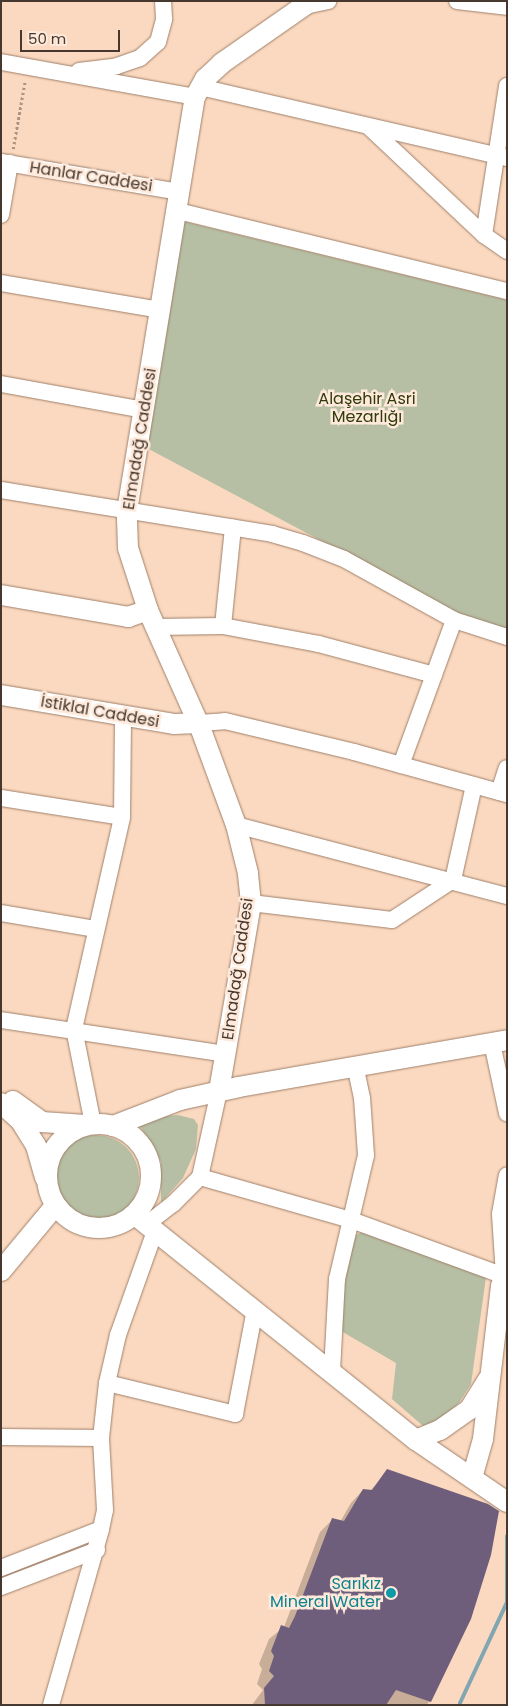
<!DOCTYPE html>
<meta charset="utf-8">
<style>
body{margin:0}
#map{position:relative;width:508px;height:1706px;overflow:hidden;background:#fbd9c0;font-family:Poppins,sans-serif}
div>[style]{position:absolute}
.green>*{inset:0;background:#b6bfa4}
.round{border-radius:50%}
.shadow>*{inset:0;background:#0003}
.stream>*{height:4px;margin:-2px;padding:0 2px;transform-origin:2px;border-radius:2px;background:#82a6b1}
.building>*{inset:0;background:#6e5e7b}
.path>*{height:2.5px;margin-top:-1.25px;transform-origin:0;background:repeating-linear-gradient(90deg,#ad9381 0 2.5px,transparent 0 5px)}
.roads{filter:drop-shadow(0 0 1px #9f806a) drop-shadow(0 0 1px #9f806a)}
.minor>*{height:16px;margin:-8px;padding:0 8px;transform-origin:8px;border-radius:8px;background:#fff}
.tertiary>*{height:20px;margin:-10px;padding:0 10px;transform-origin:10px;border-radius:10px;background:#fff}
.tertiary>.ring{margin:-10px;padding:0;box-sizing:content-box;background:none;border:20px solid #fff;border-radius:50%}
.dots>*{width:14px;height:14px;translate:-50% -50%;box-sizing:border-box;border:2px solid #fee9da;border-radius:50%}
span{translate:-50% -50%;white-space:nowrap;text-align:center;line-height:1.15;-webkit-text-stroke:5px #fee9da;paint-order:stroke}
.street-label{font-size:16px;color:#46382f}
.park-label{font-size:16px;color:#2f3b0a}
.culture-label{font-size:16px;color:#0d838f}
.right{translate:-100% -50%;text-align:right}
.frame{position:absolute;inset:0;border:2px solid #46382f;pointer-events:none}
.scale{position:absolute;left:20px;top:30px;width:100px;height:22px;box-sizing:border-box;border:2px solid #46382f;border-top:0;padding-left:6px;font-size:15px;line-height:18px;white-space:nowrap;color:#46382f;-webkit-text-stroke:4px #fee9da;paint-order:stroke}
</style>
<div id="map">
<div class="green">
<div style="clip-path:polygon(182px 221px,507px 300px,507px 629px,459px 614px,143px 446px)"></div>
<div style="clip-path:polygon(178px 1115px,194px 1119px,198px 1125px,196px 1149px,183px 1178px,161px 1203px,161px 1162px,140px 1126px,164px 1116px)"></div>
<div class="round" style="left:53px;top:1135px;width:86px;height:86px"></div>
<div style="clip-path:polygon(362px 1232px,486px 1277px,471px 1384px,459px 1403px,438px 1421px,423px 1426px,392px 1399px,396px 1363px,341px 1331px,348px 1248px,353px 1236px)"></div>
</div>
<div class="shadow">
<div style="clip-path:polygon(388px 1471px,430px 1701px,426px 1705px,252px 1705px,263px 1690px,257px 1684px,262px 1669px,259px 1664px,269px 1639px,284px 1627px,320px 1532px,332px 1520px,340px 1522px,351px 1503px,363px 1490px,370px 1491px)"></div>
</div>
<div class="stream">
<div style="left:460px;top:1703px;width:111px;rotate:-65deg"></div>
<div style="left:507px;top:1602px;width:66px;rotate:-90deg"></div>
</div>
<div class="building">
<div style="clip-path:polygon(387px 1469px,488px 1504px,499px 1511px,491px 1555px,471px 1619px,431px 1702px,396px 1690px,386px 1705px,265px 1705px,264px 1688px,274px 1676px,269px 1671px,274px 1656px,271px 1651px,281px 1625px,289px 1628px,295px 1616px,332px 1518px,344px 1521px,363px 1489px,372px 1490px)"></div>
</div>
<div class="path">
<div style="left:13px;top:149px;width:69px;rotate:-80deg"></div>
</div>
<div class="roads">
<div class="minor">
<div style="left:457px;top:1px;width:50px;rotate:6.8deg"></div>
<div style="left:305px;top:6px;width:24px;rotate:-12deg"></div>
<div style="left:1px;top:62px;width:197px;rotate:10.2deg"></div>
<div style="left:79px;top:71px;width:38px;rotate:-7deg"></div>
<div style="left:117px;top:66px;width:24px;rotate:-19deg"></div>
<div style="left:140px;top:58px;width:24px;rotate:-42deg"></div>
<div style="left:158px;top:42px;width:24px;rotate:-75deg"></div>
<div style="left:164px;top:19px;width:18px;rotate:-93deg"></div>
<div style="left:200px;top:87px;width:315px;rotate:13deg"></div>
<div style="left:369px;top:127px;width:158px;rotate:43.2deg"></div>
<div style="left:484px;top:235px;width:28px;rotate:35deg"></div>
<div style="left:1px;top:162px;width:182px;rotate:9.5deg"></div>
<div style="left:178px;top:211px;width:339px;rotate:13.7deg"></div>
<div style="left:1px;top:215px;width:53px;rotate:-80.2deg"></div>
<div style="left:484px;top:235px;width:151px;rotate:-81.2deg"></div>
<div style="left:1px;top:283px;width:162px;rotate:9.6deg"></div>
<div style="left:1px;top:384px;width:145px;rotate:10.3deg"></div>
<div style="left:1px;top:490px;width:275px;rotate:9.2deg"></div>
<div style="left:272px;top:534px;width:32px;rotate:16deg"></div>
<div style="left:303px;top:543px;width:44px;rotate:21.3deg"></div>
<div style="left:344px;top:559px;width:126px;rotate:29deg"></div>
<div style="left:454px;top:620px;width:56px;rotate:17.8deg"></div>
<div style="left:223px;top:626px;width:99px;rotate:-84.2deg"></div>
<div style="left:155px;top:627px;width:68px;rotate:-0.8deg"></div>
<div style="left:223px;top:626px;width:98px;rotate:10.6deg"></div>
<div style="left:319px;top:644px;width:119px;rotate:15.1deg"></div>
<div style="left:199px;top:723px;width:26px;rotate:-4deg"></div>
<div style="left:225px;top:721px;width:133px;rotate:13.5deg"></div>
<div style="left:354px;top:752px;width:159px;rotate:15.4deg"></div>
<div style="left:401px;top:765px;width:154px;rotate:-69.9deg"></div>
<div style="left:499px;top:792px;width:25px;rotate:-72deg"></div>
<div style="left:1px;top:798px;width:122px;rotate:8.9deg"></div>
<div style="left:236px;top:825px;width:280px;rotate:14.7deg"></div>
<div style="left:251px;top:903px;width:142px;rotate:6.9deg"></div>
<div style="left:392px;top:920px;width:73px;rotate:-33.3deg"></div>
<div style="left:453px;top:880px;width:97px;rotate:-77.5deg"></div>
<div style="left:1px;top:913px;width:96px;rotate:9.6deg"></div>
<div style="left:1px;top:1020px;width:227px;rotate:8.6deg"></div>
<div style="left:492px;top:1043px;width:72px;rotate:77.9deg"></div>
<div style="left:93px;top:1124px;width:97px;rotate:-101.3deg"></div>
<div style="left:74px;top:1029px;width:217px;rotate:-77.2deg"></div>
<div style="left:122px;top:817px;width:101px;rotate:-89.4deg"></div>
<div style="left:200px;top:1177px;width:160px;rotate:15.9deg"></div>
<div style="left:354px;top:1221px;width:160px;rotate:20.1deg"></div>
<div style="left:504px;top:1276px;width:62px;rotate:-93.7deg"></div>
<div style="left:500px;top:1214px;width:39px;rotate:-80deg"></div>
<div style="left:147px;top:1224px;width:33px;rotate:-38deg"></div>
<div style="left:173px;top:1204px;width:38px;rotate:-45deg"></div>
<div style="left:200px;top:1177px;width:88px;rotate:-77.5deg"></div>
<div style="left:332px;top:1371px;width:92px;rotate:-86.9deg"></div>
<div style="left:337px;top:1279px;width:127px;rotate:-76.8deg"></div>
<div style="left:366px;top:1155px;width:57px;rotate:-94deg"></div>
<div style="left:362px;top:1098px;width:33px;rotate:-102deg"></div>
<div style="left:107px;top:1383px;width:132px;rotate:13.6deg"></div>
<div style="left:235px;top:1414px;width:107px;rotate:-79.2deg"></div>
<div style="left:1px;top:1437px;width:100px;rotate:0.6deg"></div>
<div style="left:1px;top:1568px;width:107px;rotate:-21.3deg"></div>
<div style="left:1px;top:1587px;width:103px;rotate:-21.1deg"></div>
<div style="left:51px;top:1705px;width:183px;rotate:-74.1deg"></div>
<div style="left:101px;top:1529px;width:19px;rotate:-78deg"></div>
<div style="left:105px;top:1510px;width:72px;rotate:-93.2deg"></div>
<div style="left:101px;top:1438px;width:55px;rotate:-83.8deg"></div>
<div style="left:107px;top:1383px;width:49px;rotate:-77.1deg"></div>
<div style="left:118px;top:1335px;width:110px;rotate:-70.4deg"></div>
</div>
<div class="tertiary">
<div style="left:1px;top:595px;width:129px;rotate:9.8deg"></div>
<div style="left:128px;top:617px;width:21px;rotate:-19deg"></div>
<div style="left:1px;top:695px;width:175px;rotate:9.5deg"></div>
<div style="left:174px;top:724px;width:25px;rotate:-2deg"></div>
<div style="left:219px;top:1091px;width:191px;rotate:-80.3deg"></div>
<div style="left:251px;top:903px;width:30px;rotate:-96deg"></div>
<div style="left:248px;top:873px;width:49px;rotate:-104deg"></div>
<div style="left:236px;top:825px;width:104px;rotate:-110.2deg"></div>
<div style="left:200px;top:727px;width:128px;rotate:-114deg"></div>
<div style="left:148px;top:610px;width:65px;rotate:-107.9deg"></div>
<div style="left:128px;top:548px;width:37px;rotate:-92deg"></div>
<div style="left:127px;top:511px;width:420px;rotate:-80.7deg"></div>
<div style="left:195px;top:97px;width:21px;rotate:-61deg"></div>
<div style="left:205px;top:79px;width:23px;rotate:-43deg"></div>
<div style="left:222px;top:63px;width:108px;rotate:-34.9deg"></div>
<div style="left:13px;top:1101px;width:36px;rotate:36deg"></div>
<div style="left:42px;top:1122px;width:43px;rotate:4deg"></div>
<div style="left:1px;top:1103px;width:25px;rotate:42deg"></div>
<div style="left:20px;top:1120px;width:31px;rotate:58deg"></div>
<div style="left:36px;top:1146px;width:33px;rotate:74deg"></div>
<div class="ring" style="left:47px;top:1124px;width:84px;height:84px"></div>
<div style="left:113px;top:1126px;width:72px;rotate:-21.2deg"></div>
<div style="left:180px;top:1100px;width:60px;rotate:-12.4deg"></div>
<div style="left:239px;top:1087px;width:272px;rotate:-9.9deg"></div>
<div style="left:135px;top:1215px;width:360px;rotate:38.7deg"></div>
<div style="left:416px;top:1440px;width:110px;rotate:34.3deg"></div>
<div style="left:1px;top:1271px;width:85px;rotate:-50.3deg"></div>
<div style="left:416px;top:1440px;width:26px;rotate:-23deg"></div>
<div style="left:440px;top:1430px;width:35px;rotate:-35deg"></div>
<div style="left:469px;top:1410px;width:36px;rotate:-58deg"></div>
<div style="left:472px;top:1478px;width:41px;rotate:-74.2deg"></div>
<div style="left:483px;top:1439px;width:154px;rotate:-83.3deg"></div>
<div style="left:501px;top:1286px;width:19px;rotate:-72deg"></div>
</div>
</div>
<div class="dots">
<div style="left:391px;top:1593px;background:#0f9aa8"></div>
</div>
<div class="street-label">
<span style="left:91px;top:177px;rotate:9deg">Hanlar Caddesi</span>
<span style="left:140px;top:439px;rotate:-81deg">Elmadağ Caddesi</span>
<span style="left:100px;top:712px;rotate:10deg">İstiklal Caddesi</span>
<span style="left:238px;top:969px;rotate:-82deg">Elmadağ Caddesi</span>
</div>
<div class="park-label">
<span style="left:367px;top:408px">Alaşehir Asri<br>Mezarlığı</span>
</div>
<div class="culture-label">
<span class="right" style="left:381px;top:1593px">Sarıkız<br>Mineral Water</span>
</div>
<div class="frame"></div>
<div class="scale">50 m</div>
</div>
